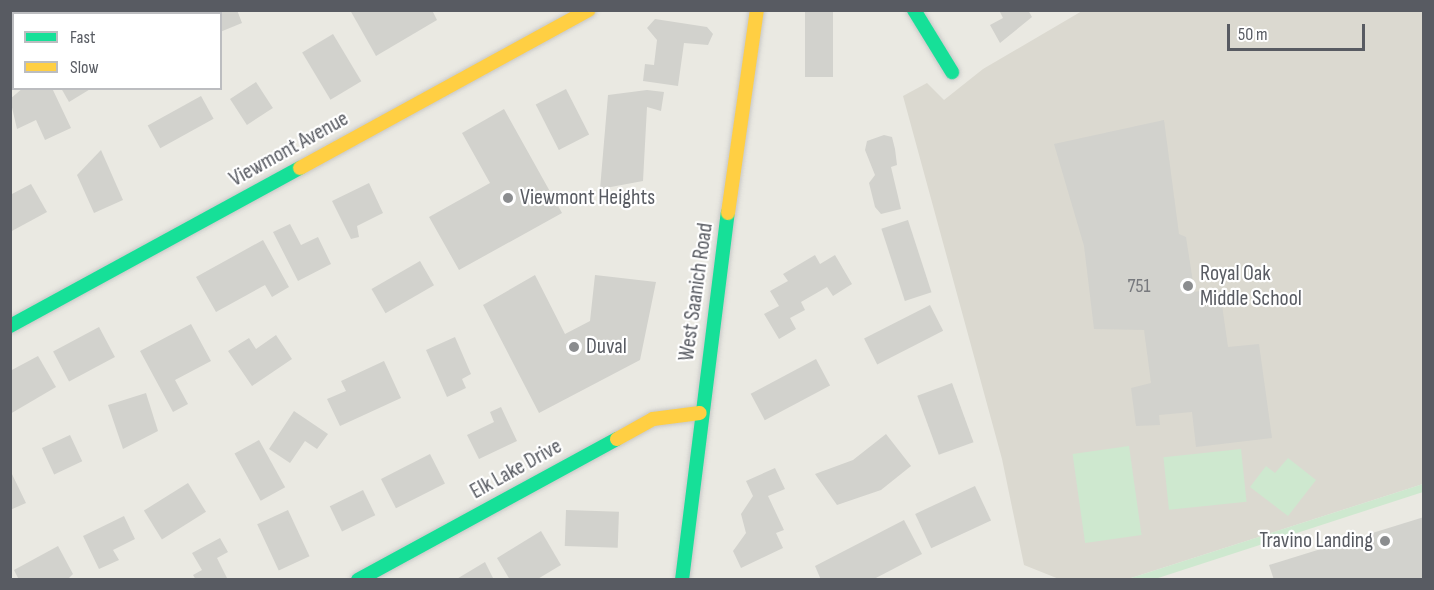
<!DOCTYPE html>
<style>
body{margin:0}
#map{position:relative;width:1434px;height:590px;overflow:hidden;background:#eae9e2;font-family:"Sofia Sans Condensed",sans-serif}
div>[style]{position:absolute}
.education>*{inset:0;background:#dbd9d0}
.green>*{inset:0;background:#cee8cf;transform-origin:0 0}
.building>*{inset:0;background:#d2d2cd;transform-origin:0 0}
.roads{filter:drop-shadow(0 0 2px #c7c7c6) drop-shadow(0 0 2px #c7c7c6)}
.fast>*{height:14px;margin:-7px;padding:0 7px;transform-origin:7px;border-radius:7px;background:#16e098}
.slow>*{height:14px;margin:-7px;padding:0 7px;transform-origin:7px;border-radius:7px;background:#ffcf43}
.dots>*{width:16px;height:16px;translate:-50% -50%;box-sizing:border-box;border:3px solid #fff;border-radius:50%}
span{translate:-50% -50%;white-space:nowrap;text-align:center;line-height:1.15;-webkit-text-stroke:4.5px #fff;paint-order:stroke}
.number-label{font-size:20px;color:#77797d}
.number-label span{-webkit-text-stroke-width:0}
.street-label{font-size:22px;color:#585b62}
.poi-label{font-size:22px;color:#585b62}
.left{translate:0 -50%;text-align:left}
.right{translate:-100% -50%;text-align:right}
.frame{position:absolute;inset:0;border:12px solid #585b62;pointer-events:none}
.legend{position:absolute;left:12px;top:12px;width:210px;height:78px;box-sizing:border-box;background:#fff;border:2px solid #bcbdc0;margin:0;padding:8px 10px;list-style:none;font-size:18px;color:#585b62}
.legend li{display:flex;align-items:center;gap:12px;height:30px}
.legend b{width:30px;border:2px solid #bcbdc0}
.scale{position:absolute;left:1227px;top:24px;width:138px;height:27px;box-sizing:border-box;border:3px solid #585b62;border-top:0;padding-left:8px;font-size:18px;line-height:21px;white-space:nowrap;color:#585b62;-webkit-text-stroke:4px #fff;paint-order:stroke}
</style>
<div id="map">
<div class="education">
<div style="clip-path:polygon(1082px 11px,1423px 11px,1423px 484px,1128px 579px,1059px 579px,1024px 565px,1002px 459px,903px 96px,927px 83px,944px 100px,983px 69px)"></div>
</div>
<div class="green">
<div style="left:1129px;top:446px;width:90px;height:57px;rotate:82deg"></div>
<div style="left:1241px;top:449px;width:53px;height:78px;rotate:84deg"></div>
<div style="clip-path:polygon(1288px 458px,1316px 480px,1288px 516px,1250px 487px,1266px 466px,1275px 473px)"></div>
<div style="clip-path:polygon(1423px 484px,1423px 492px,1155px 579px,1128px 579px)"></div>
</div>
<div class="building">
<div style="clip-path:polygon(196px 10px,237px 10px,242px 23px,220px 32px,220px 14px,189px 14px)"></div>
<div style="clip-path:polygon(350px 10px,432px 10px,437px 20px,376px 56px)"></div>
<div style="left:805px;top:10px;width:28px;height:67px"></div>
<div style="clip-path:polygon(999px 10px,1028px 10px,1032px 17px,1000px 43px,990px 25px,1003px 18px)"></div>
<div style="clip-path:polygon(655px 19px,707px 27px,713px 34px,708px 45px,684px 43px,678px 86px,643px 81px,645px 64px,654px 65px,657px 40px,647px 28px)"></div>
<div style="left:333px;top:34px;width:55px;height:36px;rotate:59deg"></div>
<div style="left:256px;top:82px;width:31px;height:31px;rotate:57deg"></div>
<div style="clip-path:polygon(23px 88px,52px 88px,71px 128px,45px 140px,36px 120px,17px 129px,10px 99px)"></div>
<div style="clip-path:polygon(61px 88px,92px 88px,69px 102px)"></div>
<div style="left:566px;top:89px;width:51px;height:34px;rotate:63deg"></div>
<div style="clip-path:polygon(647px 90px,664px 92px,661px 111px,647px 107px,643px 181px,600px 189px,608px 95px)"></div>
<div style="left:201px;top:96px;width:26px;height:61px;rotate:61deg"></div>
<div style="clip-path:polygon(504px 109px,562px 213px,459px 270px,429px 217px,490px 183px,462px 133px)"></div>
<div style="clip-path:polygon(1164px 120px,1179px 234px,1186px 237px,1193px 282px,1189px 282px,1190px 292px,1225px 289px,1226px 298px,1221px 298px,1228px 347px,1259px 344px,1272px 438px,1196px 447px,1192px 412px,1159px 415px,1160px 425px,1136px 426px,1131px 388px,1151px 383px,1144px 330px,1094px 329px,1084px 246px,1054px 144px)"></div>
<div style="clip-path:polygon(884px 135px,892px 137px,895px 149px,897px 165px,891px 167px,901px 209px,881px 214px,875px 207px,869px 183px,875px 175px,865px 150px,867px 141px)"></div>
<div style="clip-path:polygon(101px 150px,123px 200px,94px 213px,77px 175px)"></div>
<div style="clip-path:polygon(369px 183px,383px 213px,357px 226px,359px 237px,351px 239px,332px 201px)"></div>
<div style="clip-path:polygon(31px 184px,47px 212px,10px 232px,10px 195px)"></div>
<div style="left:908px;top:220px;width:76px;height:28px;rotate:72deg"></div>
<div style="clip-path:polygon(290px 224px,301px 245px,318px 237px,331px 264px,298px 281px,273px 232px)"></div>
<div style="clip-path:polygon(263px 240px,289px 287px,272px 297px,265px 285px,216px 312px,196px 277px)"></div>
<div style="clip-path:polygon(815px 255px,820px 264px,835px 255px,852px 284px,833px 296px,827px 287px,801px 302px,805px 310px,790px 318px,796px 329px,779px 339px,764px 314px,779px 306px,770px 291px,788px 281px,783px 274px)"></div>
<div style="left:420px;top:261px;width:28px;height:56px;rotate:60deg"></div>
<div style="clip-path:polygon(535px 275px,565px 334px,590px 321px,595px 275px,656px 282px,640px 360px,539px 413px,483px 305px)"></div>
<div style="left:930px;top:305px;width:29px;height:74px;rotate:63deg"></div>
<div style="clip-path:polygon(191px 324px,211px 361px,175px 380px,188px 404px,173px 412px,140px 351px)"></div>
<div style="left:99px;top:327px;width:34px;height:52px;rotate:62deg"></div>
<div style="clip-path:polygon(276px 335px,292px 359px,252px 386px,228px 351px,249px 338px,256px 349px)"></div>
<div style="clip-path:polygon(455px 337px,471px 374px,462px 379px,466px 388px,447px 397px,426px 350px)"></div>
<div style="clip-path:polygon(38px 356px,56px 387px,10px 414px,10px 371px)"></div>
<div style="left:816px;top:359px;width:30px;height:74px;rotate:62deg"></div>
<div style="clip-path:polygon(384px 361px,401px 398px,340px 426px,327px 399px,346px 391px,341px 381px)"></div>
<div style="left:952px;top:383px;width:63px;height:37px;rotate:70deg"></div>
<div style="clip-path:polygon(146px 393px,158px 431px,123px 449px,108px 405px)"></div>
<div style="clip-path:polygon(501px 407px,517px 441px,479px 459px,467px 435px,494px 422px,490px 412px)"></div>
<div style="clip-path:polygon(294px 411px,328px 434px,317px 449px,305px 441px,290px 463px,269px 449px)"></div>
<div style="clip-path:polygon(886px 434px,911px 466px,881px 490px,837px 505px,815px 474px,853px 460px)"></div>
<div style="left:70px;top:435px;width:29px;height:31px;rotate:65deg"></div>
<div style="left:259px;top:440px;width:54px;height:28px;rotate:61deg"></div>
<div style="left:430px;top:454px;width:33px;height:55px;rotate:63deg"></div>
<div style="clip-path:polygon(775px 468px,785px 489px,768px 496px,784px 530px,776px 533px,783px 548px,741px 568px,733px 551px,746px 533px,741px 514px,753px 496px,746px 481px)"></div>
<div style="clip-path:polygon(10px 470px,26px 503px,10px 510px)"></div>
<div style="left:188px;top:483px;width:34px;height:52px;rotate:58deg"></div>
<div style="left:975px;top:486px;width:38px;height:66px;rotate:65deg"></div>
<div style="left:363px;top:490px;width:28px;height:37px;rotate:64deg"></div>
<div style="left:288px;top:510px;width:51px;height:34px;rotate:65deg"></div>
<div style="left:566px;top:510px;width:53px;height:36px;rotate:2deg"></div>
<div style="clip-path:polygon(124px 516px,135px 539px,113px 550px,119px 560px,99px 569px,83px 536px)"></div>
<div style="clip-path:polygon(1424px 517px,1424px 580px,1274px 580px,1269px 565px)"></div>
<div style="clip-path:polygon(904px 520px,922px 554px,872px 580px,821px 580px,815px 566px)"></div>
<div style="clip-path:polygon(541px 531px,561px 565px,536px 580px,510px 580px,497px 558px)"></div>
<div style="clip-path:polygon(220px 538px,228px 552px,217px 558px,228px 580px,196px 580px,193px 575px,202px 570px,192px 553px)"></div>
<div style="clip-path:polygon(58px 546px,73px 574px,67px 580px,19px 580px,14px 570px)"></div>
<div style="clip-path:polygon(485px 562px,494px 580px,455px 580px)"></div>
</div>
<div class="roads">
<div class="fast">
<div style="left:914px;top:10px;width:73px;rotate:58.5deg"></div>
<div style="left:10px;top:326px;width:330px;rotate:-28.6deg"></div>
<div style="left:358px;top:580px;width:295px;rotate:-28.6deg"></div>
<div style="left:682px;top:580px;width:370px;rotate:-82.9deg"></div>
</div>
<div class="slow">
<div style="left:300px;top:168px;width:329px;rotate:-28.7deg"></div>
<div style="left:728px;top:213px;width:205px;rotate:-81.9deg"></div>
<div style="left:617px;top:439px;width:41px;rotate:-29.1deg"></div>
<div style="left:653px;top:419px;width:47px;rotate:-7.3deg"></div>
</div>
</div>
<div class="dots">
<div style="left:508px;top:198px;background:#8b8d8f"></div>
<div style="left:1188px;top:286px;background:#8b8d8f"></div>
<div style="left:574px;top:347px;background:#8b8d8f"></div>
<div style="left:1385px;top:541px;background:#8b8d8f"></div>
</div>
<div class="number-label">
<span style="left:1139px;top:286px">751</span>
</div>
<div class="street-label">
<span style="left:289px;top:149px;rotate:-29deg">Viewmont Avenue</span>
<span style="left:696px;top:292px;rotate:-82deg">West Saanich Road</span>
<span style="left:516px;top:469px;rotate:-29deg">Elk Lake Drive</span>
</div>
<div class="poi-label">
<span class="left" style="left:520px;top:198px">Viewmont Heights</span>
<span class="left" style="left:1200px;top:286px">Royal Oak<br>Middle School</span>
<span class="left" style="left:586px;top:347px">Duval</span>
<span class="right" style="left:1373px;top:541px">Travino Landing</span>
</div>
<div class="frame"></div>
<ul class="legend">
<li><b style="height:8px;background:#16e098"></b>Fast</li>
<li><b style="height:8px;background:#ffcf43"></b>Slow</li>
</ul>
<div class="scale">50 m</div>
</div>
